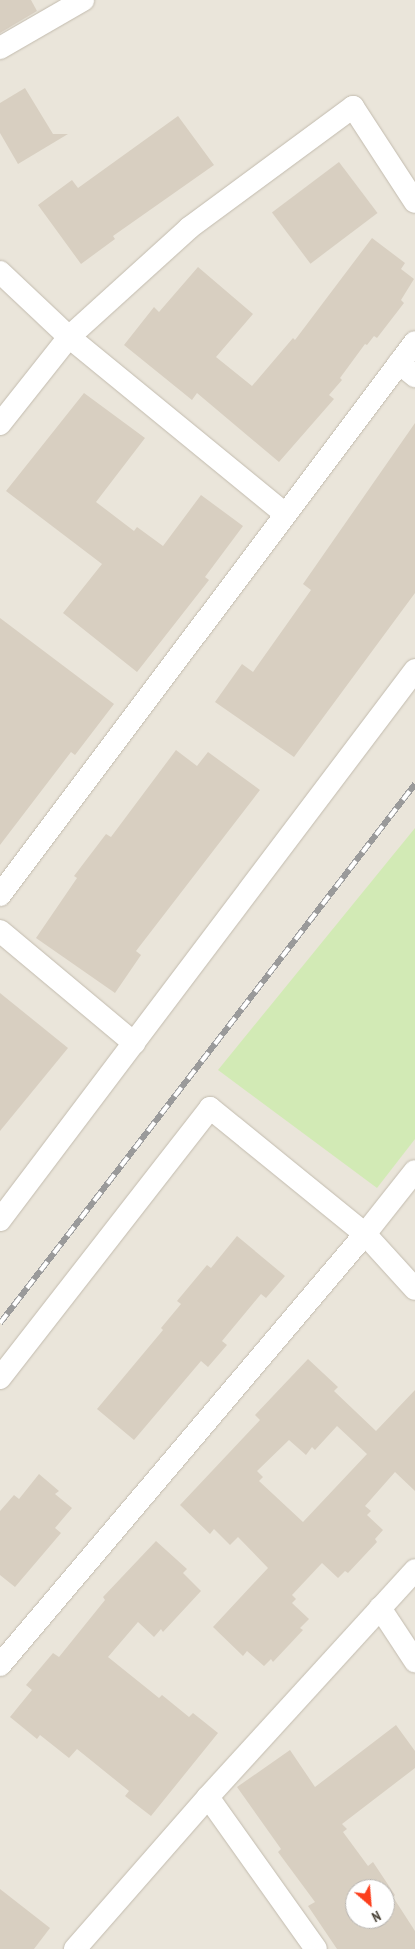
<!DOCTYPE html>
<style>
body{margin:0}
#map{position:relative;width:415px;height:1949px;overflow:hidden;background:#f6f3ec;font-family:"PT Sans Narrow",sans-serif}
div>[style]{position:absolute}
.residential>*{inset:0;background:#eae5da}
.green>*{inset:0;background:#d2eab5}
.building>*{inset:0;background:#d8cfc1;transform-origin:0 0}
.roads{filter:drop-shadow(0 0 1px #c2bbae) drop-shadow(0 0 1px #c2bbae)}
.minor>*{height:22px;margin:-11px;padding:0 11px;transform-origin:11px;border-radius:11px;background:#fff}
.rail>*{height:5.5px;margin-top:-2.75px;transform-origin:0;background:repeating-linear-gradient(90deg,#fff 0 11px,#9a9a9a 0 22px);box-sizing:border-box;border-block:1px solid #9a9a9a}
span{translate:-50% -50%;white-space:nowrap;text-align:center;line-height:1.15;-webkit-text-stroke:5px #fff;paint-order:stroke}
.north{position:absolute;left:345px;top:1879px;width:50px;height:50px;box-sizing:border-box;background:#fff;border:1px solid #b7b4b0;border-radius:50%;rotate:153deg;font-size:14px;font-weight:700;line-height:20px;text-align:center;color:#4b4439}
.north::after{content:'';display:block;margin:auto;width:18px;height:22px;background:#fc3f1d;clip-path:polygon(50% 0,100% 100%,50% 72%,0 100%)}
</style>
<div id="map">
<div class="residential">
<div style="clip-path:polygon(evenodd,0 0,415px 0,415px 1949px,0 1949px,0 0,355px 1889px,385px 1889px,385px 1919px,355px 1919px,355px 1889px)"></div>
</div>
<div class="green">
<div style="clip-path:polygon(415px 828px,415px 1139px,377px 1188px,218px 1070px)"></div>
</div>
<div class="building">
<div style="clip-path:polygon(0 0,31px 0,37px 11px,0 33px)"></div>
<div style="clip-path:polygon(25px 88px,53px 134px,68px 134px,18px 164px,0 133px,0 103px)"></div>
<div style="clip-path:polygon(178px 116px,214px 165px,113px 236px,115px 239px,81px 264px,38px 205px,72px 180px,78px 188px)"></div>
<div style="left:339px;top:162px;width:64px;height:84px;rotate:53deg"></div>
<div style="clip-path:polygon(372px 238px,405px 263px,401px 269px,414px 279px,401px 300px,404px 303px,377px 338px,374px 336px,367px 345px,365px 344px,340px 378px,342px 380px,329px 395px,334px 399px,279px 462px,197px 393px,192px 400px,124px 345px,154px 307px,159px 312px,198px 267px,253px 314px,216px 357px,252px 386px,293px 338px,295px 340px)"></div>
<div style="clip-path:polygon(84px 393px,145px 438px,96px 502px,134px 531px,137px 527px,163px 546px,201px 495px,243px 526px,205px 577px,209px 580px,137px 672px,63px 613px,102px 564px,6px 491px)"></div>
<div style="clip-path:polygon(415px 423px,415px 593px,294px 757px,215px 702px,242px 664px,253px 672px,311px 590px,303px 584px)"></div>
<div style="clip-path:polygon(0 618px,114px 704px,75px 755px,71px 752px,0 845px)"></div>
<div style="clip-path:polygon(176px 750px,197px 766px,208px 752px,260px 790px,136px 951px,141px 955px,115px 993px,36px 938px,77px 878px,74px 876px,106px 834px,111px 837px)"></div>
<div style="clip-path:polygon(0 993px,68px 1048px,0 1131px)"></div>
<div style="clip-path:polygon(237px 1236px,285px 1276px,266px 1298px,261px 1294px,222px 1341px,227px 1345px,208px 1367px,201px 1361px,134px 1440px,97px 1409px,163px 1330px,161px 1328px,181px 1304px,177px 1301px,207px 1265px,211px 1268px)"></div>
<div style="clip-path:polygon(evenodd,308px 1359px,338px 1387px,334px 1391px,376px 1431px,415px 1390px,415px 1491px,395px 1472px,365px 1506px,371px 1511px,367px 1515px,383px 1530px,375px 1539px,377px 1542px,348px 1573px,345px 1571px,338px 1578px,322px 1563px,292px 1595px,296px 1599px,292px 1603px,309px 1619px,300px 1628px,303px 1630px,273px 1662px,271px 1659px,264px 1666px,247px 1651px,243px 1656px,213px 1627px,268px 1568px,238px 1537px,230px 1545px,214px 1529px,210px 1534px,180px 1505px,260px 1420px,255px 1415px,308px 1359px,337px 1426px,367px 1454px,303px 1522px,259px 1481px,263px 1477px,257px 1471px,289px 1440px,306px 1455px,312px 1447px,315px 1450px,337px 1426px)"></div>
<div style="clip-path:polygon(39px 1474px,59px 1491px,55px 1494px,72px 1508px,55px 1528px,61px 1533px,15px 1587px,0 1575px,0 1511px,14px 1495px,19px 1499px)"></div>
<div style="clip-path:polygon(156px 1541px,187px 1569px,183px 1573px,201px 1591px,163px 1632px,161px 1629px,154px 1637px,138px 1622px,108px 1657px,159px 1698px,162px 1695px,189px 1717px,193px 1713px,218px 1733px,151px 1816px,125px 1796px,129px 1791px,77px 1749px,69px 1758px,40px 1735px,37px 1739px,10px 1717px,32px 1690px,26px 1685px,53px 1653px,59px 1657px,105px 1600px,103px 1597px)"></div>
<div style="clip-path:polygon(evenodd,396px 1725px,415px 1751px,415px 1768px,342px 1824px,347px 1829px,343px 1832px,368px 1866px,373px 1862px,395px 1895px,393px 1897px,415px 1931px,415px 1949px,337px 1949px,308px 1906px,315px 1902px,278px 1852px,281px 1849px,237px 1787px,290px 1750px,315px 1787px,396px 1725px,355px 1889px,385px 1889px,385px 1919px,355px 1919px,355px 1889px)"></div>
<div style="clip-path:polygon(0 1889px,50px 1928px,34px 1949px,0 1949px)"></div>
</div>
<div class="roads">
<div class="minor">
<div style="left:0;top:48px;width:96px;rotate:-30deg"></div>
<div style="left:0;top:272px;width:95px;rotate:43.3deg"></div>
<div style="left:69px;top:337px;width:279px;rotate:39.3deg"></div>
<div style="left:399px;top:363px;width:21px;rotate:39deg"></div>
<div style="left:0;top:424px;width:111px;rotate:-51.6deg"></div>
<div style="left:69px;top:337px;width:162px;rotate:-42.2deg"></div>
<div style="left:189px;top:228px;width:204px;rotate:-36.4deg"></div>
<div style="left:353px;top:107px;width:113px;rotate:56.9deg"></div>
<div style="left:0;top:895px;width:691px;rotate:-53.11deg"></div>
<div style="left:0;top:931px;width:175px;rotate:39.9deg"></div>
<div style="left:0;top:1220px;width:689px;rotate:-52.96deg"></div>
<div style="left:0;top:1378px;width:342px;rotate:-52.1deg"></div>
<div style="left:210px;top:1108px;width:200px;rotate:39.1deg"></div>
<div style="left:365px;top:1234px;width:74px;rotate:47.7deg"></div>
<div style="left:380px;top:1608px;width:64px;rotate:56.6deg"></div>
<div style="left:0;top:1665px;width:565px;rotate:-49.74deg"></div>
<div style="left:365px;top:1234px;width:80px;rotate:-51.6deg"></div>
<div style="left:208px;top:1797px;width:186px;rotate:54.6deg"></div>
<div style="left:75px;top:1949px;width:202px;rotate:-48.8deg"></div>
<div style="left:208px;top:1797px;width:307px;rotate:-47.6deg"></div>
</div>
</div>
<div class="rail">
<div style="left:0;top:1323px;width:680px;rotate:-52.41deg"></div>
</div>
<div class="north">N</div>
</div>
